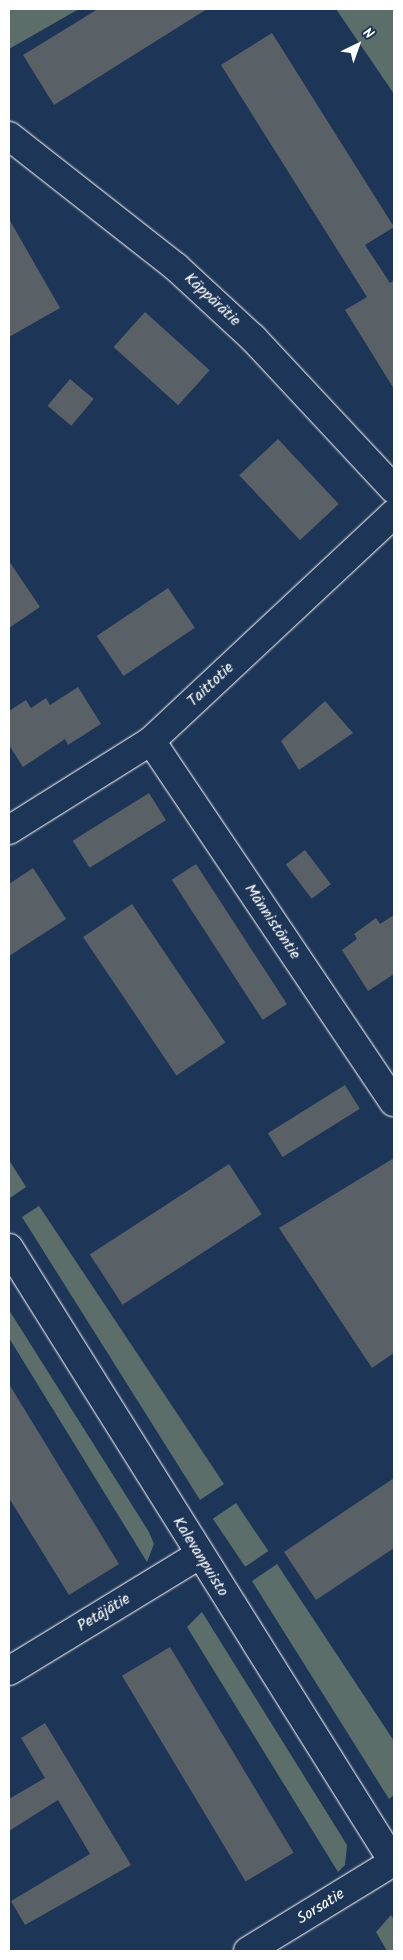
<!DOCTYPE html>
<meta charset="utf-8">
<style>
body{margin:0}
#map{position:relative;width:403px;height:1960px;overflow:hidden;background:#1d3557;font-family:Kalam,sans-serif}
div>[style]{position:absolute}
.green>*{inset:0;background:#5b6e6a;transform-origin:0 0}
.building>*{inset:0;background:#5a6166;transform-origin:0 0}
.roads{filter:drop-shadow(0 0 1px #fff) drop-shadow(0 0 1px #fff)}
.street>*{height:28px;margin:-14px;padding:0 14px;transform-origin:14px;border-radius:14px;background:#1d3557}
span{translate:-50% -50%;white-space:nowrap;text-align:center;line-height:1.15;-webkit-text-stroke:4.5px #1d3557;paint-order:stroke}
.street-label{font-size:16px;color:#fff}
.frame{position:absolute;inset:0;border:10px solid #fff;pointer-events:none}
.north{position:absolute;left:333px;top:20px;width:50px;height:50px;-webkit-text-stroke:4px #1d3557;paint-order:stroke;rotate:42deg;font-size:14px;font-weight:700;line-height:20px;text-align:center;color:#fff}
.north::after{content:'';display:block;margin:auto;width:18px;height:22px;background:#fff;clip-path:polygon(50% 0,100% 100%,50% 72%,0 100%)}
</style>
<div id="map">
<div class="green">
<div style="clip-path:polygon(9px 9px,79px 9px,9px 49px)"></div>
<div style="clip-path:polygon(336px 9px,394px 9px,394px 94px)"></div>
<div style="clip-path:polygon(9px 1160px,26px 1187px,10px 1198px,9px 1196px)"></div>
<div style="clip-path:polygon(39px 1206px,224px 1484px,200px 1500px,22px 1217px)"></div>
<div style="clip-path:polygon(9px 1310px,149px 1532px,154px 1544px,147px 1562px,9px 1338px)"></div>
<div style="left:236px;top:1503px;width:58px;height:28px;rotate:56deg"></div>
<div style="clip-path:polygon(277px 1564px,394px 1741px,394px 1795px,389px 1799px,252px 1581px)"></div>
<div style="clip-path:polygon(202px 1612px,347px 1845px,345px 1865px,338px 1872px,187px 1627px)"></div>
<div style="clip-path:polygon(391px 1915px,394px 1921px,394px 1951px,387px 1951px,376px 1932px)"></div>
</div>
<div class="building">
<div style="clip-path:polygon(98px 9px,207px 9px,54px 105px,23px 55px)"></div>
<div style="clip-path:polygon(272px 33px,394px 227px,365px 245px,390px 283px,394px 280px,394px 389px,345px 310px,367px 297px,221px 65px)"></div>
<div style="clip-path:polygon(9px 219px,60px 308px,9px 337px)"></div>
<div style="left:145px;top:312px;width:87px;height:47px;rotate:42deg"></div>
<div style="left:70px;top:379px;width:31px;height:35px;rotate:40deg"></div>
<div style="left:278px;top:439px;width:89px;height:53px;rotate:47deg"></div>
<div style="clip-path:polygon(9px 561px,40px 607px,9px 628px)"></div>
<div style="left:168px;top:588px;width:48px;height:86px;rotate:56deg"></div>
<div style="clip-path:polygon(78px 687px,101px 724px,68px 745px,65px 739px,23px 767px,9px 745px,9px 711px,26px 700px,31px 708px,46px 698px,50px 705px)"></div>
<div style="clip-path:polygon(325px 701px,353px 733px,299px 770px,281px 741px)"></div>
<div style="left:149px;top:793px;width:32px;height:90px;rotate:58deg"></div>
<div style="left:305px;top:850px;width:43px;height:24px;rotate:53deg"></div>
<div style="left:196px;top:864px;width:167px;height:29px;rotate:57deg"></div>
<div style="clip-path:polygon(33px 868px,66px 919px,9px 956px,9px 884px)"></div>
<div style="left:132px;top:904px;width:167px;height:59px;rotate:56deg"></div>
<div style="clip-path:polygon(394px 915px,394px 974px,368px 991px,342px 950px,357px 939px,354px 934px,376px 918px,380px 924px)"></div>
<div style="left:345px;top:1085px;width:28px;height:91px;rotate:58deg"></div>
<div style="clip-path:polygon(394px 1158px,394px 1353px,372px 1368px,279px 1228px)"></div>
<div style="left:229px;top:1164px;width:60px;height:166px;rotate:57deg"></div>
<div style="clip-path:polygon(9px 1384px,119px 1564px,69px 1595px,9px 1498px)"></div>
<div style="clip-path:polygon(394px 1478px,394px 1548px,316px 1600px,284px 1552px)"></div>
<div style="left:170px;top:1647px;width:240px;height:56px;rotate:59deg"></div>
<div style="clip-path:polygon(45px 1723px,131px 1865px,25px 1925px,11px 1901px,90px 1854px,58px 1800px,9px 1831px,9px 1799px,45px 1778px,21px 1738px)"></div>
</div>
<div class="roads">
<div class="street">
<div style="left:9px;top:136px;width:212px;rotate:38.1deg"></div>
<div style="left:176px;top:267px;width:105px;rotate:42.7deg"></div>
<div style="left:253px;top:338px;width:207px;rotate:47deg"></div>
<div style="left:151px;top:741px;width:435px;rotate:56.1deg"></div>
<div style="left:9px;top:830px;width:168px;rotate:-32.1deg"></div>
<div style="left:151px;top:741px;width:333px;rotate:-43.1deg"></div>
<div style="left:9px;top:1248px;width:726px;rotate:57.95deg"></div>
<div style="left:9px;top:1671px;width:223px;rotate:-31.4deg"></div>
<div style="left:248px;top:1951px;width:170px;rotate:-31.5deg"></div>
</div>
</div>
<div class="street-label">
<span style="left:212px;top:300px;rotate:43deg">Käppärätie</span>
<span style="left:211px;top:685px;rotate:-43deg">Taittotie</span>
<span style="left:272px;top:922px;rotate:56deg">Männistöntie</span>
<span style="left:200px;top:1557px;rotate:58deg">Kalevanpuisto</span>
<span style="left:104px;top:1613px;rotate:-31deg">Petäjätie</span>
<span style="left:321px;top:1907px;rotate:-32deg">Sorsatie</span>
</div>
<div class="frame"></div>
<div class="north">N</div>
</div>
